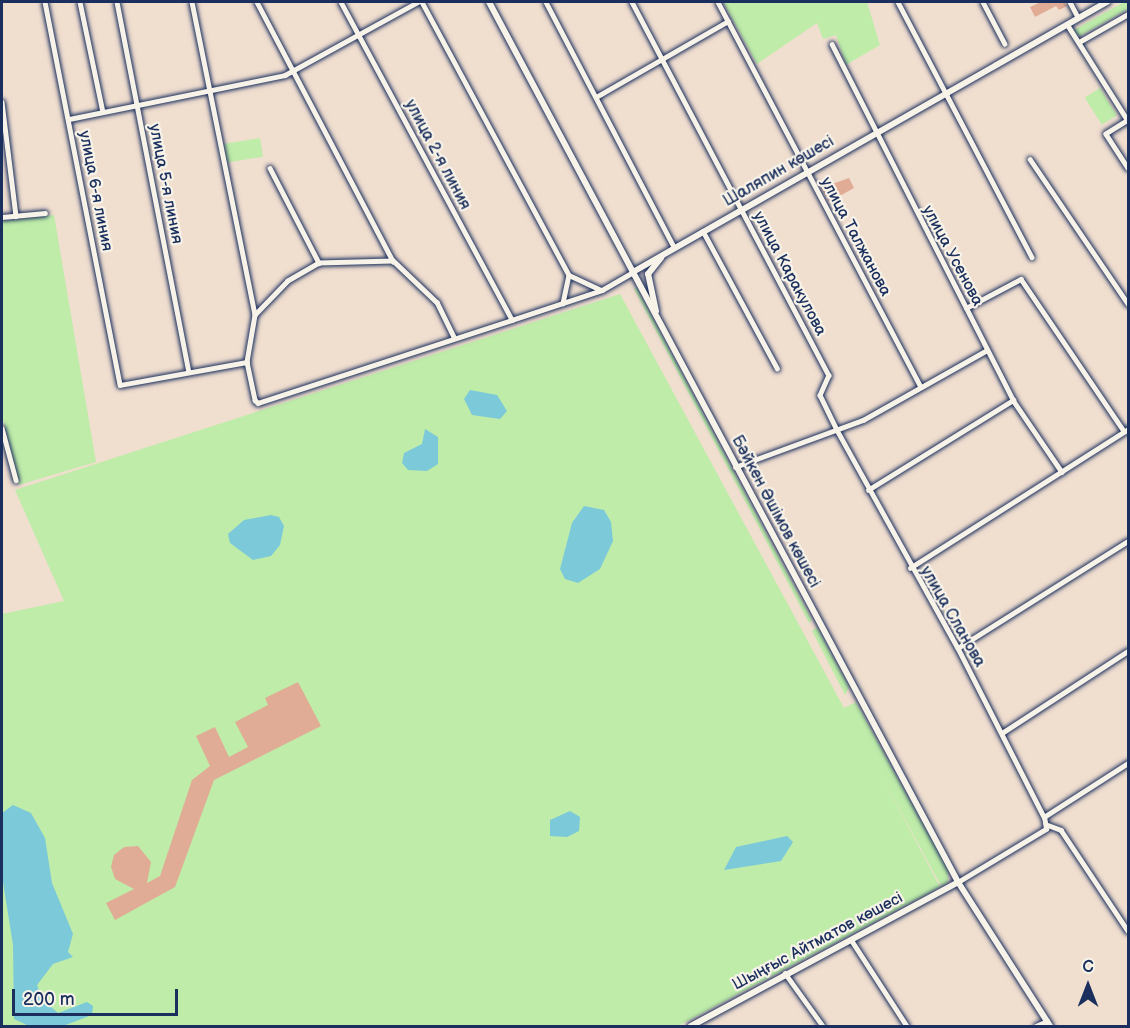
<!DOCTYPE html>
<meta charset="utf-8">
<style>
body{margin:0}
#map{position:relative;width:1130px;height:1028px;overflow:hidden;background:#f0decf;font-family:"Balsamiq Sans",sans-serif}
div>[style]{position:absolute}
.green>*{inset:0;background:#bfeca9;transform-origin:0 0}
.water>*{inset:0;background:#7bc9d9}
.building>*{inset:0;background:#e1ac95}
.roads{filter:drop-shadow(0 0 2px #1b2f5e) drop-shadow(0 0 2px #1b2f5e)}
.street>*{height:4.5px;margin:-2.25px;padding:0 2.25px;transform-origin:2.25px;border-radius:2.25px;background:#f7f3e8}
.secondary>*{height:6px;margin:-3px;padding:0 3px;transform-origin:3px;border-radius:3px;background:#f7f3e8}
span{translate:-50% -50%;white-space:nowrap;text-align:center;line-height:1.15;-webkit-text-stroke:4.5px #f7f3e8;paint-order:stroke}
.street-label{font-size:16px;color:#1b2f5e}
.frame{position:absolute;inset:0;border:3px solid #1b2f5e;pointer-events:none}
.north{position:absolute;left:1058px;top:956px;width:60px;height:60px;-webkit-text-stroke:4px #f7f3e8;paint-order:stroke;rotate:0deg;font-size:16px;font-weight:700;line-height:24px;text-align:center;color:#1b2f5e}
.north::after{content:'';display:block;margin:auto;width:21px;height:27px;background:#1b2f5e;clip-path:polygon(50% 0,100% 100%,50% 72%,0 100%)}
.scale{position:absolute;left:12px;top:989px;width:166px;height:27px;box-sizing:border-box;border:3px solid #1b2f5e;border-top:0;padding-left:8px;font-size:18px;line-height:21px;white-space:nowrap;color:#1b2f5e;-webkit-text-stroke:4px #f7f3e8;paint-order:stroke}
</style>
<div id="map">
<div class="green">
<div style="clip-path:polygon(723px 2px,867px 2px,880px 45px,846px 65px,836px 35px,823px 39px,817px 23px,757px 64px)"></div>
<div style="clip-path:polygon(1124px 2px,1128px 2px,1128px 9px,1080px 36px,1072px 31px)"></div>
<div style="left:1100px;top:88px;width:32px;height:18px;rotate:58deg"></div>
<div style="left:260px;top:138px;width:19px;height:36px;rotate:81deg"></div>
<div style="clip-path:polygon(54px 215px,96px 462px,19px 485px,2px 416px,2px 221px)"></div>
<div style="clip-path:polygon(636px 287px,812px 620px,809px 623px,634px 289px)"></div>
<div style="clip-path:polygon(620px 294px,844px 708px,856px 702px,948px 870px,948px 883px,941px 886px,880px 773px,940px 887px,678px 1026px,2px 1026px,2px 614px,64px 601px,15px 490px)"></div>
<div style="clip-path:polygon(817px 627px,849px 687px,845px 695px,812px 631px)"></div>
</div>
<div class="water">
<div style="clip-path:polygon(470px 390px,497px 395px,507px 411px,500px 419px,472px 415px,464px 399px)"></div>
<div style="clip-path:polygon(425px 429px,438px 437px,438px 464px,427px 471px,408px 470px,402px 463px,404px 453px,422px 444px)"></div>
<div style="clip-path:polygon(584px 506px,604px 510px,611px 522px,613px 541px,600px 569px,578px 583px,565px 579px,560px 569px,572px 523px)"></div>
<div style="clip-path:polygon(271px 515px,279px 517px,284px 526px,280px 545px,271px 556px,253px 560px,230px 543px,228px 534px,244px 520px)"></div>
<div style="clip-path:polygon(13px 805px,31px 813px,45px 838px,52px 883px,73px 934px,68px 952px,73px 957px,53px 964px,37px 985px,42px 999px,58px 1013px,87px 1002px,93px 1006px,92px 1015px,63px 1026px,29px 1026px,14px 1019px,13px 945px,2px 876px,2px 813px)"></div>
<div style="clip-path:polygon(570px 811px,580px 817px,579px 831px,567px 837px,550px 836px,550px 820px)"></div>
<div style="clip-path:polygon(787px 836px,793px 842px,781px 861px,724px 870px,736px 847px)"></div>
</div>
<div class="building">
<div style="clip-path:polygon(1041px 2px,1064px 2px,1067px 6px,1059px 10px,1056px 6px,1035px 17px,1030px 7px)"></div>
<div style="clip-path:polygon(849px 178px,854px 188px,829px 202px,821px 188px)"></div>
<div style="clip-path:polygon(298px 682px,321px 726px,214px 780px,175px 887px,115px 920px,106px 903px,134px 889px,115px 879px,111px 867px,114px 855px,124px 847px,138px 846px,151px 862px,147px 883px,160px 876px,192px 780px,210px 766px,196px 736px,215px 727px,229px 757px,248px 747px,235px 722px,268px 705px,265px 698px)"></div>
</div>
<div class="roads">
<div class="street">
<div style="left:45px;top:2px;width:390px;rotate:78.9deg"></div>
<div style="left:120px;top:385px;width:129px;rotate:-10.3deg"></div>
<div style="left:80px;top:2px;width:112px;rotate:78.2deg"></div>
<div style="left:117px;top:2px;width:376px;rotate:79deg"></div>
<div style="left:192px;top:2px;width:319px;rotate:78.6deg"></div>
<div style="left:257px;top:2px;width:293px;rotate:62.3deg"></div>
<div style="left:341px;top:2px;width:361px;rotate:61.7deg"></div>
<div style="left:422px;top:2px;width:310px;rotate:61.7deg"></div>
<div style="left:569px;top:275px;width:29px;rotate:102deg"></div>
<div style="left:546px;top:2px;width:276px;rotate:62.4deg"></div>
<div style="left:632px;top:2px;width:422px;rotate:62.2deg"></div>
<div style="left:829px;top:375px;width:22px;rotate:114deg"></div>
<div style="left:820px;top:395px;width:39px;rotate:64deg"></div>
<div style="left:837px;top:430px;width:249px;rotate:61deg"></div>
<div style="left:958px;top:648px;width:190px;rotate:63deg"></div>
<div style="left:718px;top:2px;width:435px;rotate:62.2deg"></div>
<div style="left:898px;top:2px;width:288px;rotate:62.3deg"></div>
<div style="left:983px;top:2px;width:47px;rotate:62.4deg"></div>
<div style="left:1070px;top:2px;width:17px;rotate:62deg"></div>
<div style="left:1067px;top:24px;width:115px;rotate:57.8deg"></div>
<div style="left:1079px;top:42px;width:56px;rotate:-29.7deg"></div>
<div style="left:832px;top:44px;width:399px;rotate:63deg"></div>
<div style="left:1013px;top:400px;width:87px;rotate:55.8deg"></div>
<div style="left:596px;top:97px;width:152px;rotate:-29.9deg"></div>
<div style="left:2px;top:102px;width:115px;rotate:83deg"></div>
<div style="left:69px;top:119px;width:220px;rotate:-11.5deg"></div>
<div style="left:285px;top:75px;width:152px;rotate:-28.8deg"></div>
<div style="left:1128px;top:120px;width:26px;rotate:148deg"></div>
<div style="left:1106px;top:134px;width:40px;rotate:57.1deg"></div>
<div style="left:1030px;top:159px;width:175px;rotate:55.9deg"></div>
<div style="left:270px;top:168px;width:107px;rotate:62.7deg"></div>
<div style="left:2px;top:217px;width:43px;rotate:-5.3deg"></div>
<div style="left:703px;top:231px;width:156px;rotate:61.6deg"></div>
<div style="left:569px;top:275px;width:35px;rotate:25deg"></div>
<div style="left:966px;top:308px;width:62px;rotate:-27.8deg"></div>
<div style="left:1021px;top:279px;width:184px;rotate:55.9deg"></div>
<div style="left:454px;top:338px;width:39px;rotate:-116deg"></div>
<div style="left:437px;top:303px;width:61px;rotate:-136.3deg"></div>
<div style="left:393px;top:261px;width:74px;rotate:178.5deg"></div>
<div style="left:319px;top:263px;width:36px;rotate:150deg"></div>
<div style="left:288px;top:281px;width:47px;rotate:134.1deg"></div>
<div style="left:255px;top:315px;width:48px;rotate:99.7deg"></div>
<div style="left:247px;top:362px;width:39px;rotate:78deg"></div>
<div style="left:255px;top:400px;width:4px;rotate:45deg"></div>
<div style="left:258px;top:403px;width:267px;rotate:-18.1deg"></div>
<div style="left:512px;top:320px;width:95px;rotate:-18.4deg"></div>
<div style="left:602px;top:290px;width:36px;rotate:-30deg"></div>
<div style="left:2px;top:428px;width:54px;rotate:74.9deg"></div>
<div style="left:735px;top:467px;width:136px;rotate:-20.2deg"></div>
<div style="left:863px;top:420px;width:142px;rotate:-29.4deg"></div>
<div style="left:868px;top:490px;width:171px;rotate:-31.8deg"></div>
<div style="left:910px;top:568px;width:259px;rotate:-32.5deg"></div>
<div style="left:958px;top:648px;width:201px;rotate:-32.2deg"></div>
<div style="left:1002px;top:733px;width:150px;rotate:-33.1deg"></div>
<div style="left:1048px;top:825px;width:14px;rotate:21deg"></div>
<div style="left:1061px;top:830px;width:121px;rotate:56.4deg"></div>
<div style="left:958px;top:882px;width:103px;rotate:-31.1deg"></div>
<div style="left:1046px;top:829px;width:12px;rotate:-99deg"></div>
<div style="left:1044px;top:817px;width:100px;rotate:-32.7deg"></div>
<div style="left:852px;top:941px;width:101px;rotate:57.1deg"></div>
<div style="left:785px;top:973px;width:65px;rotate:54.4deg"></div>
<div style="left:1036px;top:1026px;width:12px;rotate:-24deg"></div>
</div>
<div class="secondary">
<div style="left:489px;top:2px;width:997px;rotate:61.94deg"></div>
<div style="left:958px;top:882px;width:171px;rotate:57.4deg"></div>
<div style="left:633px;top:272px;width:546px;rotate:-29.67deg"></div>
<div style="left:656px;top:311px;width:38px;rotate:-102deg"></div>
<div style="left:648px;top:274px;width:21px;rotate:-51deg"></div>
<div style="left:691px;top:1026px;width:303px;rotate:-28.3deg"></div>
</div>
</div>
<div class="street-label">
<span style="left:437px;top:155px;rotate:62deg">улица 2-я линия</span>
<span style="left:779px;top:172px;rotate:-30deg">Шаляпин көшесі</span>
<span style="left:165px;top:184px;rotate:79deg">улица 5-я линия</span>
<span style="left:95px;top:191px;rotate:79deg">улица 6-я линия</span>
<span style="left:855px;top:237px;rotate:62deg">улица Талжанова</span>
<span style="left:952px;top:256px;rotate:62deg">улица Усенова</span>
<span style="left:789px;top:274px;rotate:62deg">улица Каракулова</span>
<span style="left:775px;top:512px;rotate:62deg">Бәйкен Әшімов көшесі</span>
<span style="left:952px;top:617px;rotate:60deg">улица Сланова</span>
<span style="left:818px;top:942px;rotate:-28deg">Шыңғыс Айтматов көшесі</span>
</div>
<div class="frame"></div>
<div class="north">С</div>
<div class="scale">200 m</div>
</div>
